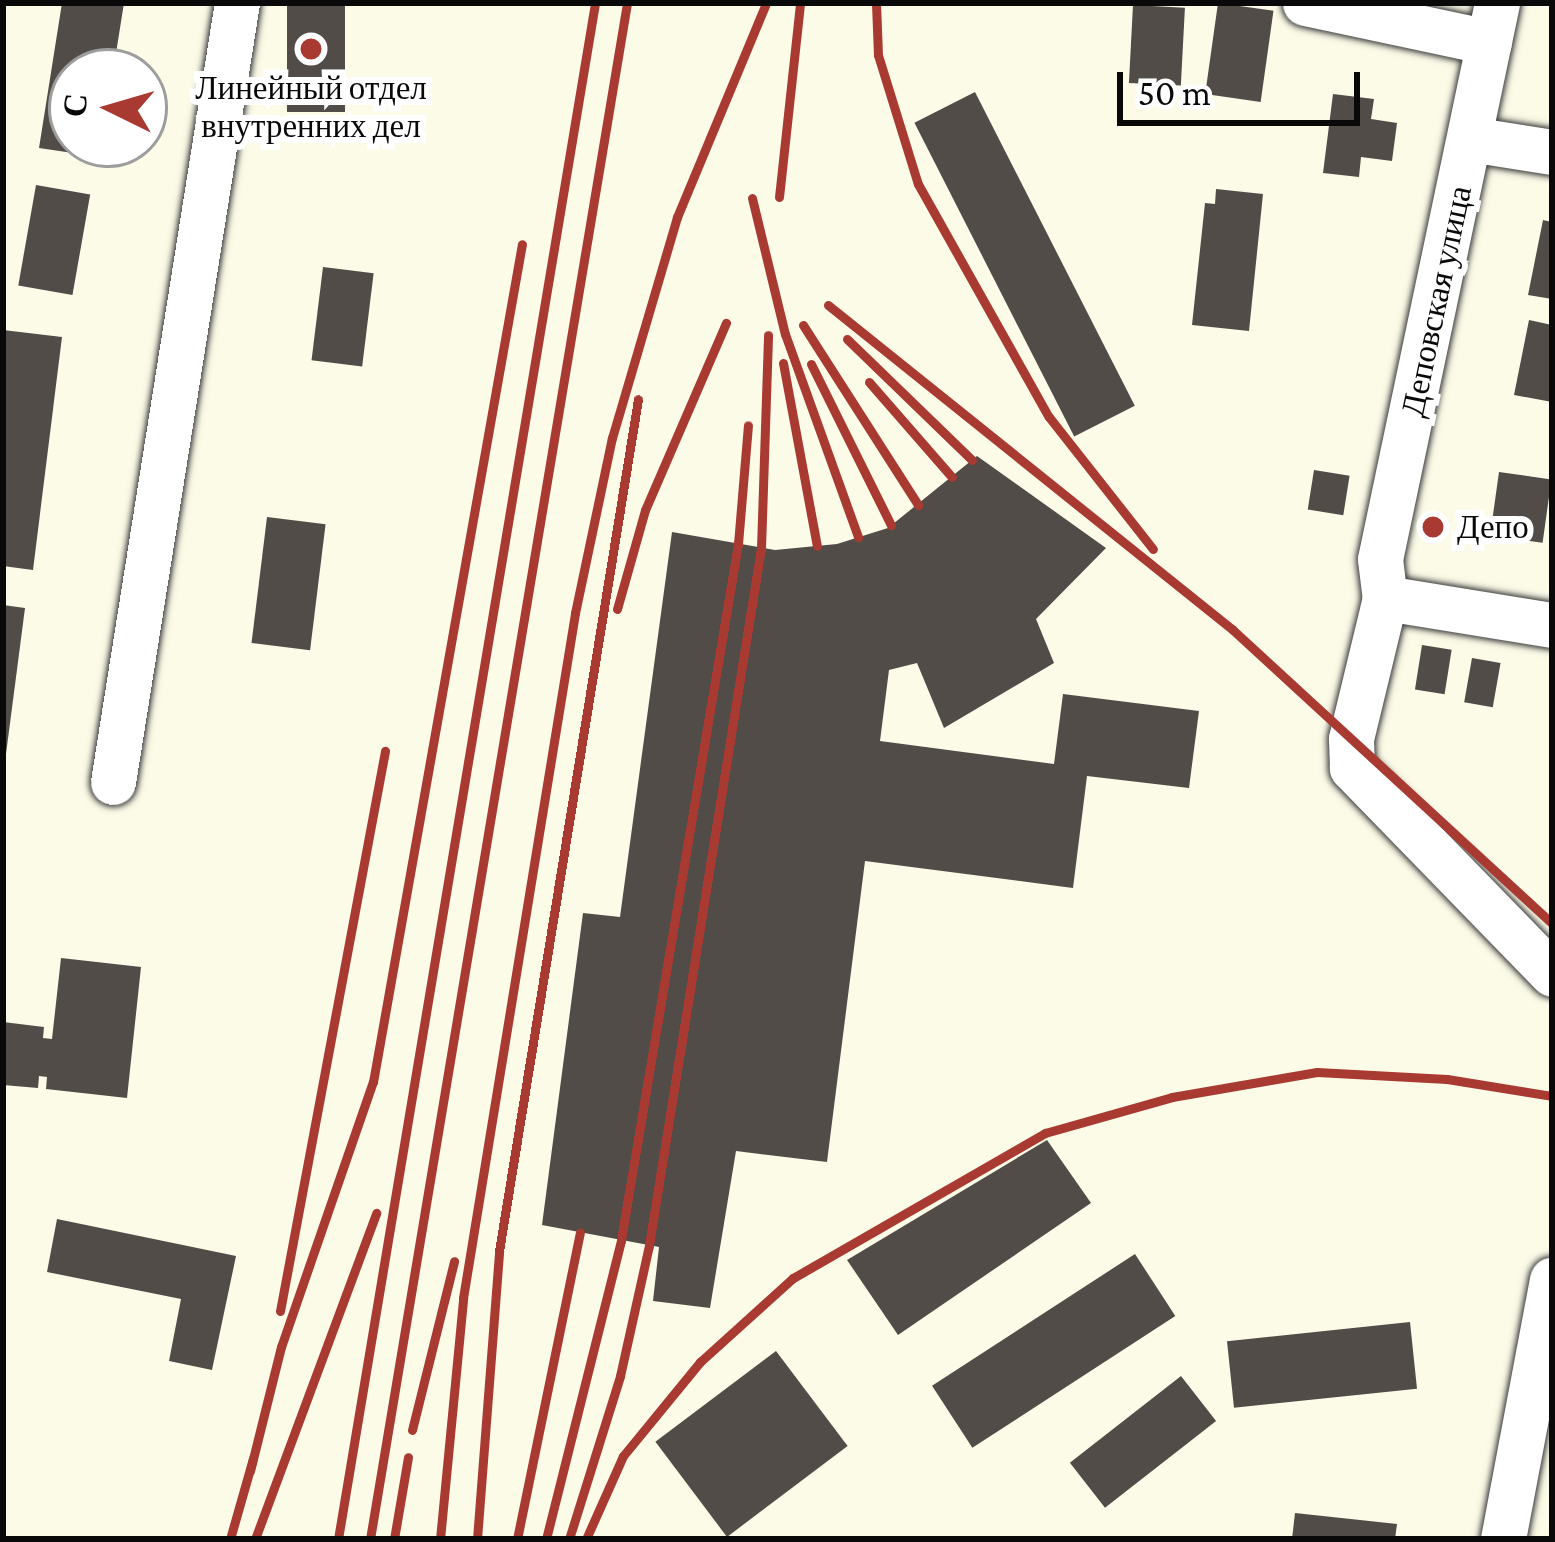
<!DOCTYPE html>
<meta charset="utf-8">
<style>
body{margin:0}
#map{position:relative;width:1555px;height:1542px;overflow:hidden;background:#fcfbe8;font-family:"Crimson Pro",serif}
div>[style]{position:absolute}
.building>*{inset:0;background:#514c47;transform-origin:0 0}
.roads{filter:drop-shadow(0 0 3px #3c3c3c) drop-shadow(0 0 3px #3c3c3c)}
.minor>*{height:45px;margin:-22.5px;padding:0 22.5px;transform-origin:22.5px;border-radius:22.5px;background:#fff}
.rail>*{height:9px;margin:-4.5px;padding:0 4.5px;transform-origin:4.5px;border-radius:4.5px;background:#a83a32}
.dots>*{width:33px;height:33px;translate:-50% -50%;box-sizing:border-box;border:6px solid #fff;border-radius:50%}
span{translate:-50% -50%;white-space:nowrap;text-align:center;line-height:1.15;-webkit-text-stroke:12px #fff;paint-order:stroke}
.poi-label{font-size:33px;color:#090909}
.left{translate:0 -50%;text-align:left}
.street-label{font-size:33px;color:#090909}
.frame{position:absolute;inset:0;border:6px solid #090909;pointer-events:none}
.north{position:absolute;left:48px;top:48px;width:120px;height:120px;box-sizing:border-box;background:#fff;border:3px solid #9d9d9d;border-radius:50%;rotate:275deg;font-size:33px;font-weight:700;line-height:48px;text-align:center;color:#090909}
.north::after{content:'';display:block;margin:auto;width:42px;height:54px;background:#a83a32;clip-path:polygon(50% 0,100% 100%,50% 72%,0 100%)}
.scale{position:absolute;left:1117px;top:72px;width:243px;height:54px;box-sizing:border-box;border:6px solid #090909;border-top:0;padding-left:15px;font-size:36px;line-height:42px;white-space:nowrap;color:#090909;-webkit-text-stroke:9px #fff;paint-order:stroke}
</style>
<div id="map">
<div class="building">
<div style="clip-path:polygon(62px 3px,124px 3px,113px 72px,72px 72px,72px 144px,102px 144px,100px 157px,39px 148px)"></div>
<div style="left:287px;top:3px;width:58px;height:109px"></div>
<div style="left:1218px;top:3px;width:56px;height:92px;rotate:8deg"></div>
<div style="left:1133px;top:5px;width:52px;height:78px;rotate:3deg"></div>
<div style="left:975px;top:92px;width:352px;height:68px;rotate:63deg"></div>
<div style="clip-path:polygon(1333px 94px,1374px 99px,1371px 119px,1397px 123px,1392px 161px,1361px 157px,1359px 177px,1323px 173px)"></div>
<div style="left:36px;top:185px;width:55px;height:102px;rotate:10deg"></div>
<div style="clip-path:polygon(1216px 189px,1263px 194px,1249px 331px,1192px 325px,1205px 203px,1215px 204px)"></div>
<div style="clip-path:polygon(1543px 220px,1552px 222px,1552px 299px,1528px 295px)"></div>
<div style="left:323px;top:267px;width:51px;height:94px;rotate:7deg"></div>
<div style="clip-path:polygon(1529px 320px,1552px 325px,1552px 402px,1514px 395px)"></div>
<div style="clip-path:polygon(3px 330px,62px 337px,33px 570px,3px 566px)"></div>
<div style="clip-path:polygon(977px 456px,1106px 548px,1036px 619px,1054px 663px,944px 728px,917px 663px,889px 670px,880px 741px,1054px 764px,1063px 694px,1199px 711px,1189px 788px,1087px 776px,1073px 888px,865px 861px,827px 1162px,736px 1151px,710px 1308px,653px 1301px,659px 1247px,542px 1225px,583px 913px,620px 917px,672px 532px,775px 550px,837px 544px,888px 528px)"></div>
<div style="left:1314px;top:470px;width:36px;height:40px;rotate:9deg"></div>
<div style="left:1499px;top:472px;width:53px;height:64px;rotate:8deg"></div>
<div style="left:267px;top:517px;width:59px;height:127px;rotate:7deg"></div>
<div style="clip-path:polygon(3px 605px,25px 608px,6px 754px,3px 753px)"></div>
<div style="left:1422px;top:645px;width:30px;height:45px;rotate:9deg"></div>
<div style="left:1472px;top:658px;width:29px;height:45px;rotate:10deg"></div>
<div style="clip-path:polygon(61px 958px,141px 967px,127px 1098px,46px 1089px,47px 1077px,39px 1076px,38px 1088px,3px 1085px,3px 1022px,44px 1027px,43px 1038px,52px 1039px)"></div>
<div style="clip-path:polygon(1047px 1140px,1091px 1203px,898px 1335px,847px 1260px)"></div>
<div style="clip-path:polygon(57px 1219px,236px 1256px,212px 1370px,169px 1361px,181px 1299px,47px 1272px)"></div>
<div style="left:1135px;top:1254px;width:74px;height:242px;rotate:57deg"></div>
<div style="left:1410px;top:1322px;width:67px;height:184px;rotate:84deg"></div>
<div style="left:776px;top:1351px;width:119px;height:151px;rotate:53deg"></div>
<div style="left:1181px;top:1376px;width:57px;height:141px;rotate:52deg"></div>
<div style="clip-path:polygon(1295px 1513px,1397px 1524px,1395px 1539px,1292px 1539px)"></div>
</div>
<div class="roads">
<div class="minor">
<div style="left:1305px;top:3px;width:188px;rotate:12deg"></div>
<div style="left:1497px;top:3px;width:568px;rotate:101.88deg"></div>
<div style="left:1380px;top:559px;width:39px;rotate:83deg"></div>
<div style="left:1385px;top:598px;width:145px;rotate:103.6deg"></div>
<div style="left:1351px;top:739px;width:29px;rotate:88deg"></div>
<div style="left:1352px;top:768px;width:287px;rotate:45.8deg"></div>
<div style="left:1470px;top:139px;width:83px;rotate:9deg"></div>
<div style="left:1385px;top:598px;width:169px;rotate:9.2deg"></div>
<div style="left:113px;top:782px;width:789px;rotate:-80.96deg"></div>
<div style="left:1503px;top:1539px;width:264px;rotate:-79.3deg"></div>
</div>
</div>
<div class="rail">
<div style="left:876px;top:3px;width:52px;rotate:87.8deg"></div>
<div style="left:878px;top:55px;width:135px;rotate:72.8deg"></div>
<div style="left:918px;top:184px;width:267px;rotate:60.7deg"></div>
<div style="left:1049px;top:417px;width:168px;rotate:51.8deg"></div>
<div style="left:779px;top:197px;width:195px;rotate:-83.8deg"></div>
<div style="left:752px;top:198px;width:140px;rotate:76.4deg"></div>
<div style="left:785px;top:334px;width:216px;rotate:70.2deg"></div>
<div style="left:828px;top:305px;width:519px;rotate:38.75deg"></div>
<div style="left:1233px;top:630px;width:433px;rotate:42.6deg"></div>
<div style="left:803px;top:325px;width:214px;rotate:57.4deg"></div>
<div style="left:847px;top:339px;width:174px;rotate:44.1deg"></div>
<div style="left:783px;top:363px;width:186px;rotate:79.5deg"></div>
<div style="left:811px;top:364px;width:180px;rotate:63.6deg"></div>
<div style="left:869px;top:382px;width:126px;rotate:48.9deg"></div>
<div style="left:617px;top:609px;width:103px;rotate:-74.2deg"></div>
<div style="left:645px;top:510px;width:204px;rotate:-66.6deg"></div>
<div style="left:280px;top:1311px;width:570px;rotate:-79.38deg"></div>
<div style="left:412px;top:1430px;width:174px;rotate:-76deg"></div>
<div style="left:250px;top:1471px;width:128px;rotate:-76deg"></div>
<div style="left:281px;top:1347px;width:281px;rotate:-70.9deg"></div>
<div style="left:373px;top:1082px;width:851px;rotate:-79.92deg"></div>
<div style="left:230px;top:1539px;width:84px;rotate:-74.1deg"></div>
<div style="left:255px;top:1539px;width:348px;rotate:-69.6deg"></div>
<div style="left:338px;top:1539px;width:1557px;rotate:-80.5deg"></div>
<div style="left:370px;top:1539px;width:1557px;rotate:-80.5deg"></div>
<div style="left:394px;top:1539px;width:83px;rotate:-80.3deg"></div>
<div style="left:440px;top:1539px;width:242px;rotate:-84.5deg"></div>
<div style="left:463px;top:1298px;width:694px;rotate:-80.71deg"></div>
<div style="left:575px;top:613px;width:179px;rotate:-78.1deg"></div>
<div style="left:612px;top:438px;width:230px;rotate:-73.6deg"></div>
<div style="left:677px;top:217px;width:232px;rotate:-67.4deg"></div>
<div style="left:477px;top:1539px;width:289px;rotate:-85.6deg"></div>
<div style="left:499px;top:1251px;width:863px;rotate:-80.73deg"></div>
<div style="left:517px;top:1539px;width:313px;rotate:-78.4deg"></div>
<div style="left:546px;top:1539px;width:308px;rotate:-75.9deg"></div>
<div style="left:621px;top:1240px;width:706px;rotate:-80.46deg"></div>
<div style="left:738px;top:544px;width:119px;rotate:-85.2deg"></div>
<div style="left:569px;top:1539px;width:171px;rotate:-72.6deg"></div>
<div style="left:620px;top:1376px;width:134px;rotate:-77.5deg"></div>
<div style="left:649px;top:1245px;width:706px;rotate:-80.87deg"></div>
<div style="left:761px;top:548px;width:213px;rotate:-88.1deg"></div>
<div style="left:586px;top:1539px;width:91px;rotate:-66deg"></div>
<div style="left:623px;top:1456px;width:122px;rotate:-50.7deg"></div>
<div style="left:700px;top:1362px;width:125px;rotate:-42.1deg"></div>
<div style="left:793px;top:1278px;width:291px;rotate:-29.9deg"></div>
<div style="left:1045px;top:1133px;width:132px;rotate:-15.8deg"></div>
<div style="left:1172px;top:1097px;width:147px;rotate:-9.8deg"></div>
<div style="left:1317px;top:1072px;width:130px;rotate:3.1deg"></div>
<div style="left:1447px;top:1079px;width:106px;rotate:9.2deg"></div>
</div>
<div class="dots">
<div style="left:311px;top:49px;background:#a83a32"></div>
<div style="left:1433px;top:527px;background:#a83a32"></div>
</div>
<div class="poi-label">
<span style="left:311px;top:107px">Линейный отдел<br>внутренних дел</span>
<span class="left" style="left:1457px;top:527px">Депо</span>
</div>
<div class="street-label">
<span style="left:1436px;top:301px;rotate:-78deg">Деповская улица</span>
</div>
<div class="frame"></div>
<div class="north">С</div>
<div class="scale">50 m</div>
</div>
